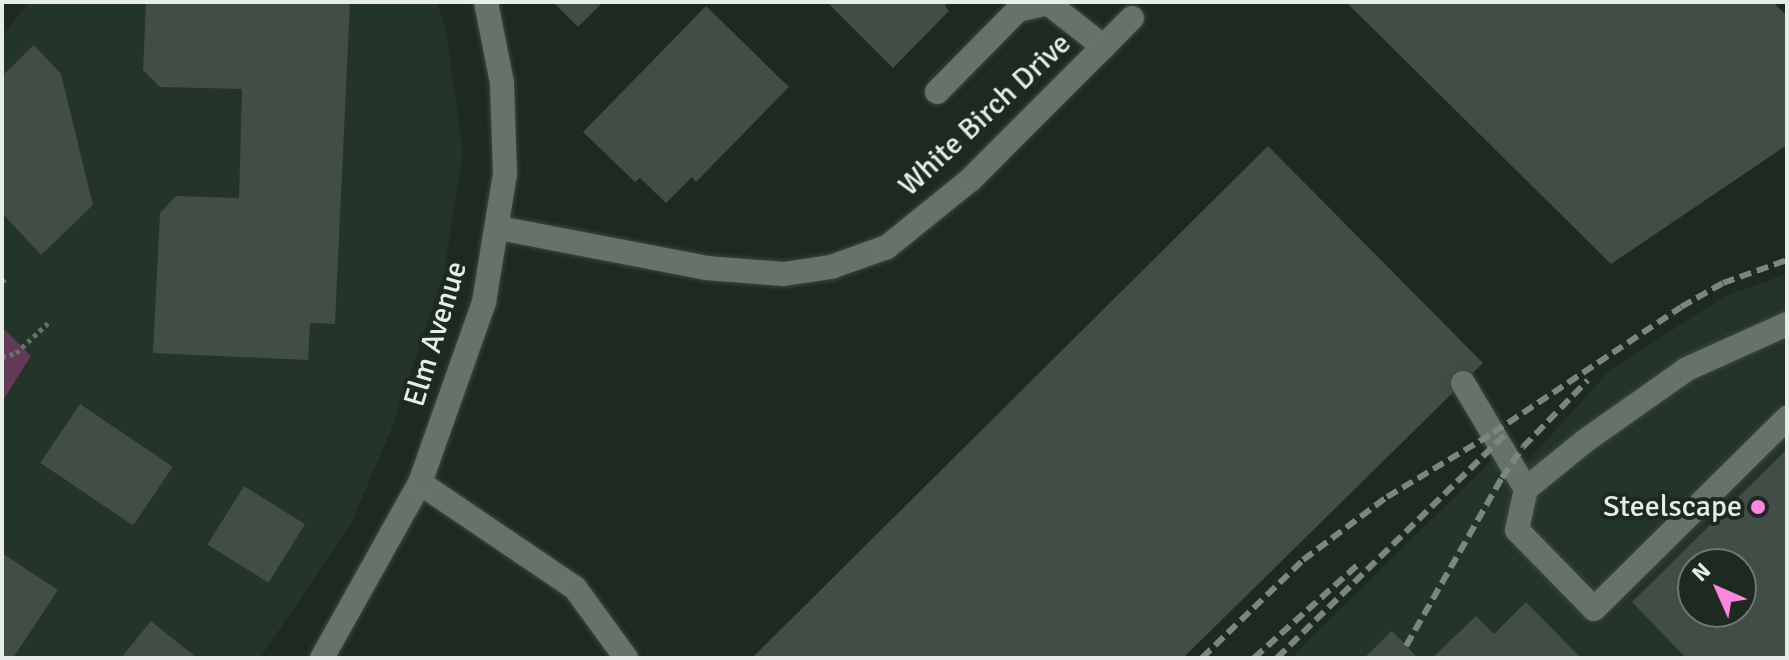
<!DOCTYPE html>
<style>
body{margin:0}
#map{position:relative;width:1789px;height:660px;overflow:hidden;background:#1e2922;font-family:Signika,sans-serif}
div>[style]{position:absolute}
.built>*{inset:0;background:#233428}
.green>*{inset:0;background:#603a56}
.building>*{inset:0;background:#414d45;transform-origin:0 0}
.path>*{height:5px;margin-top:-2.5px;transform-origin:0;background:repeating-linear-gradient(90deg,#68726b 0 4px,transparent 0 8px)}
.roads{filter:drop-shadow(0 0 2px #3e4740) drop-shadow(0 0 2px #3e4740)}
.minor>*{height:24px;margin:-12px;padding:0 12px;transform-origin:12px;border-radius:12px;background:#67736a}
.rail>*{height:6px;margin-top:-3px;transform-origin:0;background:repeating-linear-gradient(90deg,#7c8680 0 12px,transparent 0 18px)}
.dots>*{width:22px;height:22px;translate:-50% -50%;box-sizing:border-box;border:4px solid #1e2922;border-radius:50%}
span{translate:-50% -50%;white-space:nowrap;text-align:center;line-height:1.15;-webkit-text-stroke:8px #1e2922;paint-order:stroke}
.street-label{font-size:30px;color:#e7eee9}
.poi-label{font-size:30px;color:#e7eee9}
.right{translate:-100% -50%;text-align:right}
.frame{position:absolute;inset:0;border:4px solid #e7eee9;pointer-events:none}
.north{position:absolute;left:1677px;top:548px;width:80px;height:80px;box-sizing:border-box;background:#1e2922;border:2px solid #6e7872;border-radius:50%;rotate:315deg;font-size:22px;font-weight:700;line-height:32px;text-align:center;color:#e7eee9}
.north::after{content:'';display:block;margin:auto;width:28px;height:36px;background:#fe85e0;clip-path:polygon(50% 0,100% 100%,50% 72%,0 100%)}
</style>
<div id="map">
<div class="built">
<div style="clip-path:polygon(29px 2px,437px 2px,447px 35px,463px 154px,444px 273px,391px 430px,351px 524px,260px 658px,2px 658px,2px 36px)"></div>
<div style="clip-path:polygon(evenodd,1787px 274px,1787px 658px,1291px 658px,1503px 449px,1526px 463px,1608px 372px,1723px 297px,1787px 274px,1693px 564px,1741px 564px,1741px 612px,1693px 612px,1693px 564px)"></div>
</div>
<div class="green">
<div style="clip-path:polygon(2px 327px,31px 356px,2px 402px)"></div>
</div>
<div class="building">
<div style="clip-path:polygon(146px 2px,350px 2px,335px 324px,310px 323px,308px 360px,153px 353px,160px 213px,176px 196px,239px 198px,242px 89px,160px 87px,143px 70px)"></div>
<div style="clip-path:polygon(553px 2px,603px 2px,578px 27px)"></div>
<div style="clip-path:polygon(827px 2px,949px 2px,945px 6px,949px 11px,893px 68px)"></div>
<div style="clip-path:polygon(1346px 2px,1773px 2px,1787px 16px,1787px 145px,1611px 264px)"></div>
<div style="clip-path:polygon(706px 6px,789px 87px,696px 182px,692px 177px,666px 203px,640px 178px,635px 182px,583px 132px)"></div>
<div style="clip-path:polygon(34px 45px,61px 74px,93px 205px,41px 255px,2px 213px,2px 76px)"></div>
<div style="clip-path:polygon(1268px 146px,1483px 363px,1183px 658px,752px 658px)"></div>
<div style="left:80px;top:404px;width:112px;height:71px;rotate:34deg"></div>
<div style="clip-path:polygon(evenodd,1787px 449px,1787px 658px,1686px 658px,1632px 602px,1787px 449px,1693px 564px,1741px 564px,1741px 612px,1693px 612px,1693px 564px)"></div>
<div style="left:244px;top:486px;width:72px;height:69px;rotate:32deg"></div>
<div style="clip-path:polygon(2px 553px,58px 590px,13px 658px,2px 658px)"></div>
<div style="clip-path:polygon(1526px 602px,1581px 658px,1432px 658px,1476px 616px,1494px 634px)"></div>
<div style="clip-path:polygon(151px 621px,197px 658px,121px 658px)"></div>
<div style="clip-path:polygon(1392px 631px,1418px 658px,1364px 658px)"></div>
</div>
<div class="path">
<div style="left:2px;top:282px;width:6px;rotate:-45deg"></div>
<div style="left:2px;top:357px;width:15px;rotate:-16deg"></div>
<div style="left:16px;top:353px;width:44px;rotate:-43.2deg"></div>
</div>
<div class="roads">
<div class="minor">
<div style="left:937px;top:92px;width:115px;rotate:-45.4deg"></div>
<div style="left:1018px;top:10px;width:31px;rotate:-13deg"></div>
<div style="left:1048px;top:3px;width:71px;rotate:38.2deg"></div>
<div style="left:499px;top:228px;width:211px;rotate:10.9deg"></div>
<div style="left:706px;top:268px;width:78px;rotate:4.4deg"></div>
<div style="left:784px;top:274px;width:48px;rotate:-8.5deg"></div>
<div style="left:831px;top:267px;width:59px;rotate:-19.7deg"></div>
<div style="left:887px;top:247px;width:107px;rotate:-38.9deg"></div>
<div style="left:970px;top:180px;width:229px;rotate:-45deg"></div>
<div style="left:1787px;top:324px;width:110px;rotate:155.8deg"></div>
<div style="left:1687px;top:369px;width:125px;rotate:144.8deg"></div>
<div style="left:1585px;top:441px;width:76px;rotate:140.9deg"></div>
<div style="left:1526px;top:489px;width:42px;rotate:102.4deg"></div>
<div style="left:1517px;top:530px;width:110px;rotate:45.7deg"></div>
<div style="left:1594px;top:609px;width:272px;rotate:-44.7deg"></div>
<div style="left:1463px;top:383px;width:123px;rotate:59.3deg"></div>
<div style="left:420px;top:483px;width:187px;rotate:34.1deg"></div>
<div style="left:575px;top:588px;width:87px;rotate:53.9deg"></div>
<div style="left:322px;top:658px;width:201px;rotate:-60.8deg"></div>
<div style="left:420px;top:483px;width:192px;rotate:-70.5deg"></div>
<div style="left:484px;top:302px;width:130px;rotate:-80.7deg"></div>
<div style="left:505px;top:174px;width:91px;rotate:-91.9deg"></div>
<div style="left:502px;top:83px;width:83px;rotate:-101.2deg"></div>
</div>
</div>
<div class="rail">
<div style="left:1406px;top:646px;width:193px;rotate:-60.3deg"></div>
<div style="left:1502px;top:478px;width:37px;rotate:-56deg"></div>
<div style="left:1523px;top:447px;width:93px;rotate:-45.9deg"></div>
<div style="left:1202px;top:658px;width:141px;rotate:-44.1deg"></div>
<div style="left:1303px;top:560px;width:105px;rotate:-36.9deg"></div>
<div style="left:1387px;top:497px;width:124px;rotate:-31.1deg"></div>
<div style="left:1493px;top:433px;width:226px;rotate:-33.8deg"></div>
<div style="left:1681px;top:307px;width:48px;rotate:-29.7deg"></div>
<div style="left:1723px;top:283px;width:68px;rotate:-19.8deg"></div>
<div style="left:1254px;top:658px;width:144px;rotate:-41.9deg"></div>
<div style="left:1277px;top:658px;width:323px;rotate:-44.4deg"></div>
</div>
<div class="dots">
<div style="left:1758px;top:507px;background:#fe85e0"></div>
</div>
<div class="street-label">
<span style="left:985px;top:115px;rotate:-43deg">White Birch Drive</span>
<span style="left:436px;top:334px;rotate:-73deg">Elm Avenue</span>
</div>
<div class="poi-label">
<span class="right" style="left:1742px;top:507px">Steelscape</span>
</div>
<div class="frame"></div>
<div class="north">N</div>
</div>
